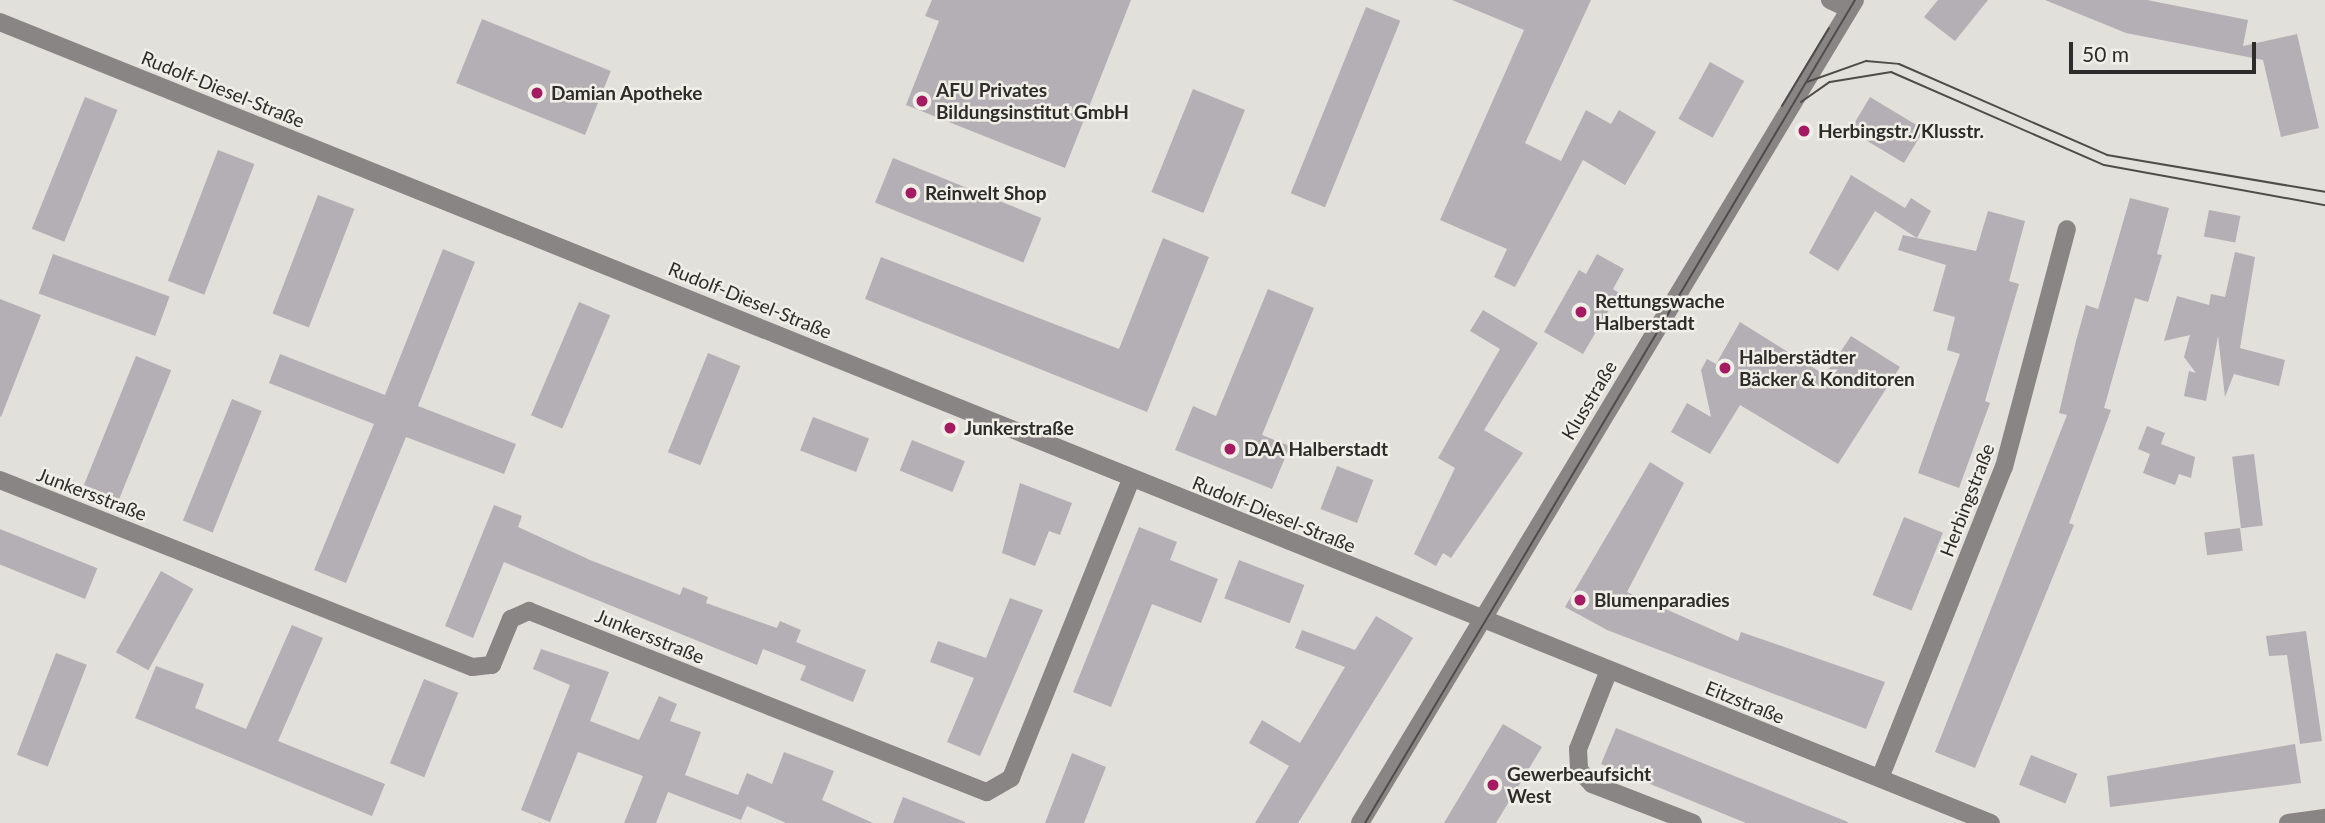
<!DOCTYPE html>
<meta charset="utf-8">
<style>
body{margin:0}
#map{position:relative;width:2325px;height:823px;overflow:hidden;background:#e2e0da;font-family:Lato,sans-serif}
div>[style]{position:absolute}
.building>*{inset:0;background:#b3afb4;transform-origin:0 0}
.minor>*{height:18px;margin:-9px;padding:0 9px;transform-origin:9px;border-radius:9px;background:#888584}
.tram>*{height:2px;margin:-1px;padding:0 1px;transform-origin:1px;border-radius:1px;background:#4d4c49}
.dots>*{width:19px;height:19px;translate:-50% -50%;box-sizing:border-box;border:4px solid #efeee7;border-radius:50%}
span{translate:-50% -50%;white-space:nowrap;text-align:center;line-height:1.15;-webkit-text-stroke:5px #efeee7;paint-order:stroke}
.street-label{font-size:19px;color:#2d2c2a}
.poi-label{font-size:19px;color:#2d2c2a;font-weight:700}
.left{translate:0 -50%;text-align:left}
.scale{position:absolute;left:2069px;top:42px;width:187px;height:32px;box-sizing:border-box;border:4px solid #2d2c2a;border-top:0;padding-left:9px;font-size:21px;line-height:24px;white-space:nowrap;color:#2d2c2a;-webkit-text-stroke:5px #efeee7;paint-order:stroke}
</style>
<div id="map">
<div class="building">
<div style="clip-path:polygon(932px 0,1131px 0,1065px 168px,906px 105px,939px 21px,925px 16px)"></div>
<div style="clip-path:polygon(1452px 0,1591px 0,1525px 143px,1561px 161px,1586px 110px,1611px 124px,1619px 110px,1656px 132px,1625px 185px,1583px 160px,1515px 287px,1494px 277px,1507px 249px,1440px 220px,1524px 30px)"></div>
<div style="clip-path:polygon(1938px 0,1988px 0,1955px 41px,1924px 17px)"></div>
<div style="clip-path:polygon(2045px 0,2147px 0,2248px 20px,2243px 46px,2297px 34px,2319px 128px,2281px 137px,2263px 60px,2126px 33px)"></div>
<div style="left:1366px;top:7px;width:37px;height:201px;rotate:22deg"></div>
<div style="left:482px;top:19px;width:139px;height:69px;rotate:22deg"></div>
<div style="left:1710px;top:62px;width:39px;height:65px;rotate:29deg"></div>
<div style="left:1193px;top:89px;width:56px;height:111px;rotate:22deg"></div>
<div style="left:85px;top:97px;width:35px;height:142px;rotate:22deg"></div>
<div style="left:1870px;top:97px;width:63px;height:39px;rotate:31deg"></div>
<div style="left:218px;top:150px;width:39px;height:140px;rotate:21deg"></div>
<div style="left:893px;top:158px;width:160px;height:48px;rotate:22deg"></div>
<div style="clip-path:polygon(1851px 175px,1905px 208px,1911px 198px,1931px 211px,1917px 238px,1875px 211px,1838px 271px,1809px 253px)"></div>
<div style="left:318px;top:195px;width:39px;height:127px;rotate:21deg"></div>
<div style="clip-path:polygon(2130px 198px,2169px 208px,2157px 254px,2162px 255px,2148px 302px,2135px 298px,2104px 408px,2111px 410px,2069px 523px,2074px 525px,1975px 768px,1935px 752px,2067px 415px,2059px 413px,2076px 341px,2086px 305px,2098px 309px)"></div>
<div style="left:2209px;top:210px;width:32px;height:27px;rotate:11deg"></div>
<div style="clip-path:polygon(1988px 211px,2025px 221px,2009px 281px,2019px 284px,1985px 401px,1990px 403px,1959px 488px,1918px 473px,1960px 354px,1947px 350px,1955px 317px,1933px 311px,1946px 265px,1898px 250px,1903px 235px,1976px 251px)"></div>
<div style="clip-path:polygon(1163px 238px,1209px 257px,1147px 412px,865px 299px,881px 257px,1119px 349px)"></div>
<div style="clip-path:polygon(443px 249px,475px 262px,418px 406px,516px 444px,504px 474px,406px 437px,346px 583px,314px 570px,374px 424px,269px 383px,280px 354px,385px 395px)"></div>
<div style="clip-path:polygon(2235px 252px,2255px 257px,2240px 348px,2285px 360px,2279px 386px,2234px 374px,2225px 397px,2218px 336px,2206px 401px,2184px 396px,2189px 371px,2196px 373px,2184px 357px,2190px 335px,2164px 341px,2177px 296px,2209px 305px,2211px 294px,2225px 297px)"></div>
<div style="left:53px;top:254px;width:124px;height:42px;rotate:20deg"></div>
<div style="clip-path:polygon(1597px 254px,1624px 269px,1613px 289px,1619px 293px,1583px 354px,1544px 332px,1579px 270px,1586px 274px)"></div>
<div style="clip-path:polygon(1268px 289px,1314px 308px,1262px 435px,1290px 446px,1272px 489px,1175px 450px,1193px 406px,1216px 416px)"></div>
<div style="clip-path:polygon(0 299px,41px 315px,1px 417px,0 416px)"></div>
<div style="left:579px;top:302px;width:34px;height:123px;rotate:23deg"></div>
<div style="clip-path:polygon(1483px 310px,1538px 343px,1484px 430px,1523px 453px,1451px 558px,1443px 553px,1436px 566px,1414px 554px,1455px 468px,1438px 458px,1500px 349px,1470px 331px)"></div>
<div style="clip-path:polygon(1740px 322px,1825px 375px,1851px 336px,1900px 367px,1838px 464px,1740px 405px,1710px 454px,1671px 432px,1687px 403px,1711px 417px,1701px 370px,1707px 359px,1716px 364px)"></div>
<div style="left:708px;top:353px;width:35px;height:107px;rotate:22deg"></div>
<div style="left:136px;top:356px;width:38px;height:139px;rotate:22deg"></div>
<div style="left:232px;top:399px;width:32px;height:131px;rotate:22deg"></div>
<div style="left:813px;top:417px;width:60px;height:36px;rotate:21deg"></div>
<div style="clip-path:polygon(2147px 426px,2165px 433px,2161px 444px,2195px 457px,2191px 478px,2179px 474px,2175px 485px,2143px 473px,2150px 454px,2138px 449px)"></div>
<div style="left:912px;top:440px;width:57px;height:33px;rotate:22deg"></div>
<div style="left:2254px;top:454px;width:72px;height:22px;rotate:83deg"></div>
<div style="clip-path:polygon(1650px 462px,1684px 483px,1627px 592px,1738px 641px,1741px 632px,1885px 682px,1866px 729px,1607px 630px,1565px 607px)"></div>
<div style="left:1337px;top:466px;width:39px;height:46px;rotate:21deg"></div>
<div style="clip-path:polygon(1020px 483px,1072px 503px,1060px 535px,1049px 531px,1035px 566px,1002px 553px)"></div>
<div style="clip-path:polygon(494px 505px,522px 516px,518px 527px,590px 560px,680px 595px,683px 587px,708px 597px,706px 603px,777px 628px,780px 621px,801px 630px,796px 642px,866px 670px,853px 702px,800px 680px,806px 666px,763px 649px,757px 665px,504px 562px,473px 638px,445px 626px)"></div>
<div style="left:1904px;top:517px;width:42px;height:84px;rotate:22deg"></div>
<div style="clip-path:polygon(1139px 527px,1177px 542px,1170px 560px,1218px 579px,1201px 623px,1152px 604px,1111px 707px,1073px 692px)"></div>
<div style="left:2240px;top:528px;width:23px;height:36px;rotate:83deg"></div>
<div style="left:0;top:529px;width:105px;height:33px;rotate:22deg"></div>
<div style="left:1239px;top:560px;width:70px;height:41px;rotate:21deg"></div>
<div style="left:161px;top:571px;width:37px;height:93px;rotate:29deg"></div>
<div style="clip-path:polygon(1010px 598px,1043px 610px,980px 756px,947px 742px,974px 678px,930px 662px,938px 641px,986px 658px)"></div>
<div style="clip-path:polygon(1376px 616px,1413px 638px,1298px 823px,1255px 823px,1289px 766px,1249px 743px,1262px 720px,1300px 743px,1345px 667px,1295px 648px,1302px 630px,1355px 650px)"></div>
<div style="clip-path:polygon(292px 625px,323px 638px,278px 741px,385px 784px,372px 816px,135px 718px,156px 666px,204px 684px,195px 708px,246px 729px)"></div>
<div style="clip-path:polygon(2306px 631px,2322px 741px,2300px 744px,2287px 655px,2269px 656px,2266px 636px)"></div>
<div style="clip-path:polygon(541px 649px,609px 672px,590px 721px,639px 740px,659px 696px,677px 704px,670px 721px,701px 732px,685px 775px,738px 795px,747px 773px,772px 784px,784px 752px,834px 771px,822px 800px,873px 823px,786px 823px,747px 806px,741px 820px,668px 792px,656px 823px,624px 823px,643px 776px,578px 752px,550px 822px,521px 810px,570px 685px,533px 669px)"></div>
<div style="left:56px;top:653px;width:33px;height:109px;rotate:21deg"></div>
<div style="left:424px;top:679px;width:37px;height:91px;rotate:22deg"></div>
<div style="clip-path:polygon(1503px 724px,1542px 747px,1496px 823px,1444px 823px)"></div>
<div style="clip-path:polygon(1616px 728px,1848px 822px,1847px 823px,1746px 823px,1601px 764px)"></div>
<div style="clip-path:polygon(2295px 744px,2301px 783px,2110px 807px,2107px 776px)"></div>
<div style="clip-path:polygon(1072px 753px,1106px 767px,1084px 823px,1045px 823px)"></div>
<div style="left:2031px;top:755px;width:50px;height:32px;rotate:22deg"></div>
<div style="clip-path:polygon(903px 797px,965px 822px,965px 823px,893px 823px)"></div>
</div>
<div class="minor">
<div style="left:1830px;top:0;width:21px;rotate:25deg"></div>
<div style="left:0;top:22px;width:2146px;rotate:21.92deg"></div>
<div style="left:0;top:480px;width:508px;rotate:21.61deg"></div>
<div style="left:472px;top:667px;width:20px;rotate:-6deg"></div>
<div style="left:492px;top:665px;width:50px;rotate:-67.6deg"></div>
<div style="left:511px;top:619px;width:20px;rotate:-24deg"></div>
<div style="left:529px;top:611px;width:492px;rotate:21.6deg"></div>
<div style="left:987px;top:792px;width:28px;rotate:-30deg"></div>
<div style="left:1011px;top:778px;width:322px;rotate:-68.1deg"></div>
<div style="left:1609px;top:670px;width:85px;rotate:111.4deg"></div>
<div style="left:1578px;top:749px;width:21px;rotate:87deg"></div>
<div style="left:1579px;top:770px;width:19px;rotate:47deg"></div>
<div style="left:1592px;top:784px;width:108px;rotate:21.1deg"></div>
<div style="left:1880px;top:778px;width:335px;rotate:-68.3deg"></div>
<div style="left:2004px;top:467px;width:246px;rotate:-75.2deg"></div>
<div style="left:1360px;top:823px;width:960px;rotate:-58.97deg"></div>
<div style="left:2288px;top:823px;width:37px;rotate:-8deg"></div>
</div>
<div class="tram">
<div style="left:1807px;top:82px;width:63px;rotate:-19.6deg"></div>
<div style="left:1866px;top:61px;width:33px;rotate:5deg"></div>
<div style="left:1899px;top:64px;width:227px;rotate:23.6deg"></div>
<div style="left:2107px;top:155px;width:221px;rotate:9.6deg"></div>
<div style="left:1801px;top:102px;width:35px;rotate:-35deg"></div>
<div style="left:1830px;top:82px;width:62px;rotate:-9.3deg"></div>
<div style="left:1891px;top:72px;width:232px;rotate:23.6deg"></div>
<div style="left:2104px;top:165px;width:225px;rotate:10.3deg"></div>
<div style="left:1782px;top:106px;width:91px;rotate:-58.9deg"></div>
<div style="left:1365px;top:823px;width:958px;rotate:-59.23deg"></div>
</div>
<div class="dots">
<div style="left:537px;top:93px;background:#a51b62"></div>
<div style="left:922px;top:101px;background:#a51b62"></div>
<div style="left:1804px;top:131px;background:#a51b62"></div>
<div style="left:911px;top:193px;background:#a51b62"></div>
<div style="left:1581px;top:312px;background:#a51b62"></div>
<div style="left:1725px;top:368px;background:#a51b62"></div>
<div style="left:950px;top:428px;background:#a51b62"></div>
<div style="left:1230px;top:449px;background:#a51b62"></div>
<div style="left:1580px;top:600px;background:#a51b62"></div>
<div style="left:1493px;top:785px;background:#a51b62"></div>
</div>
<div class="street-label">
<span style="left:223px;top:89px;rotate:22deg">Rudolf-Diesel-Straße</span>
<span style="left:750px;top:300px;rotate:22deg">Rudolf-Diesel-Straße</span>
<span style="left:1589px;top:400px;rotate:-59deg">Klusstraße</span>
<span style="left:92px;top:494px;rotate:21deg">Junkersstraße</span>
<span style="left:1967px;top:500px;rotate:-69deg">Herbingstraße</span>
<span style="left:1274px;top:514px;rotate:22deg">Rudolf-Diesel-Straße</span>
<span style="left:650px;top:636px;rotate:22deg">Junkersstraße</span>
<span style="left:1745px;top:702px;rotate:22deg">Eitzstraße</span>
</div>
<div class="poi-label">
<span class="left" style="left:936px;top:101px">AFU Privates<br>Bildungsinstitut GmbH</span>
<span class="left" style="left:551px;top:93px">Damian Apotheke</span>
<span class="left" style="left:1818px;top:131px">Herbingstr./Klusstr.</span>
<span class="left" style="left:925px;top:193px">Reinwelt Shop</span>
<span class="left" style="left:1595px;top:312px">Rettungswache<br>Halberstadt</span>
<span class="left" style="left:1739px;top:368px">Halberstädter<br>Bäcker &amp; Konditoren</span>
<span class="left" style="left:964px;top:428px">Junkerstraße</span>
<span class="left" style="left:1244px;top:449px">DAA Halberstadt</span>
<span class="left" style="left:1594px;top:600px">Blumenparadies</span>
<span class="left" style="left:1507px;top:785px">Gewerbeaufsicht<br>West</span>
</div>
<div class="scale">50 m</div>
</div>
